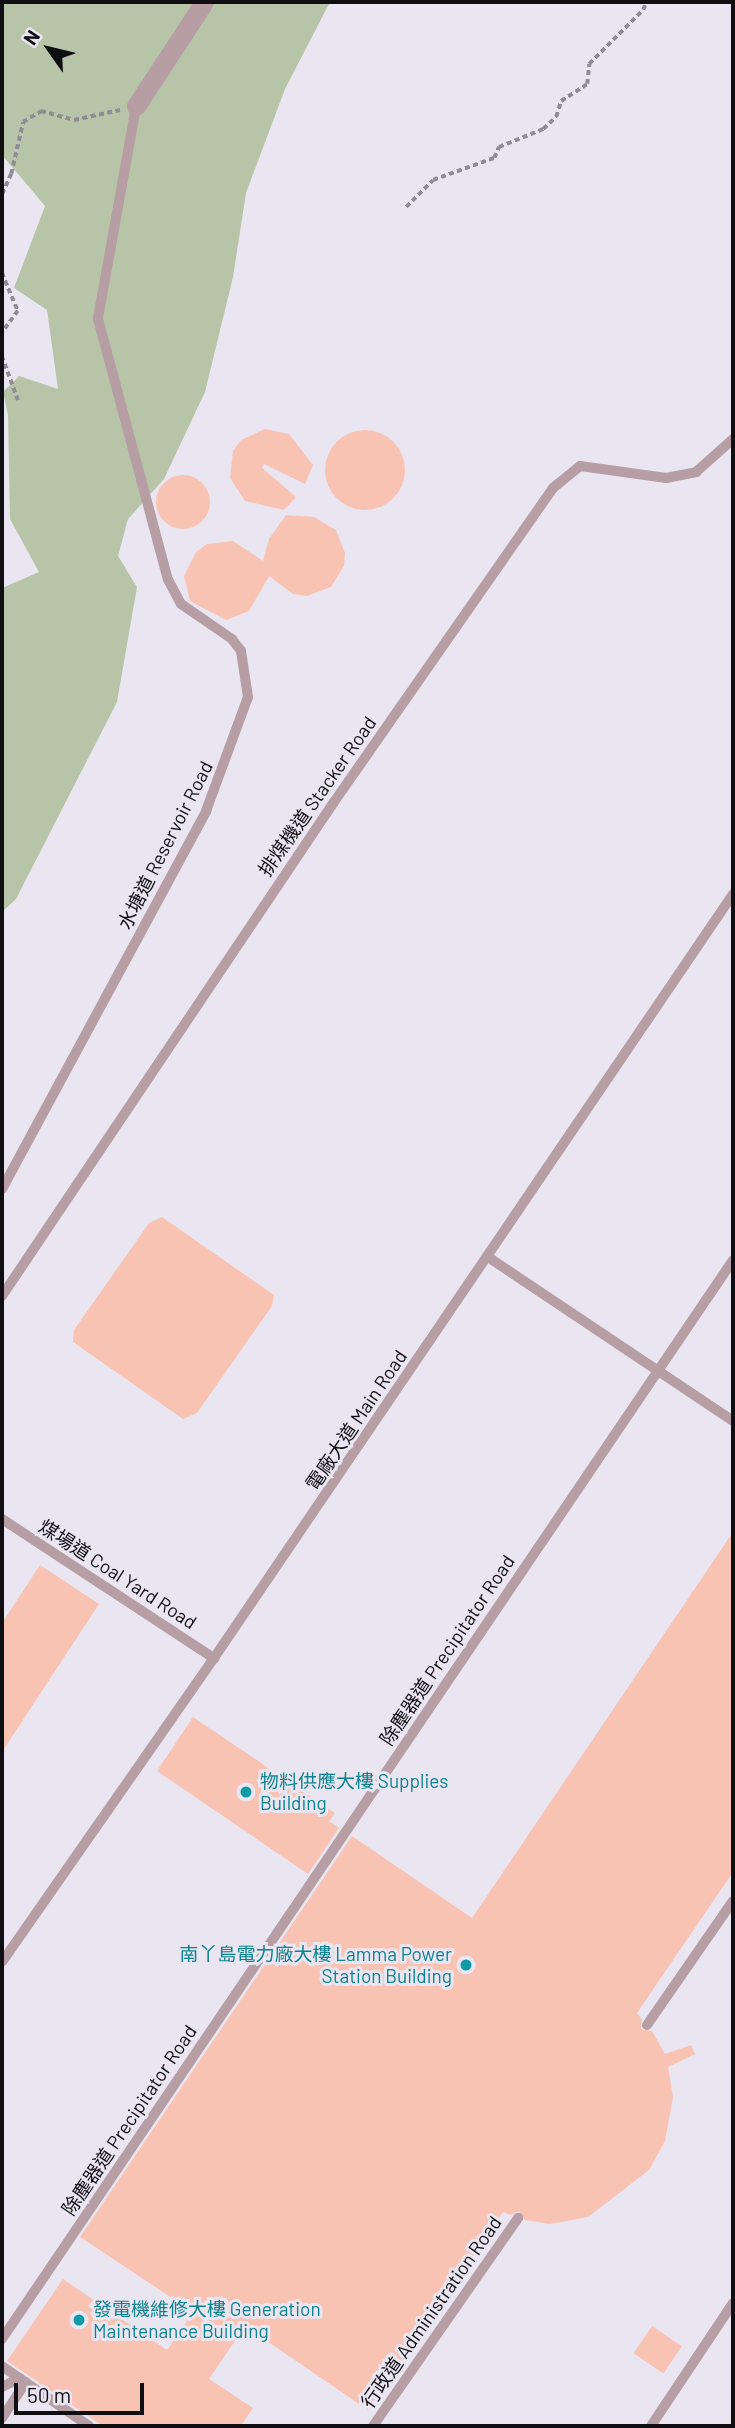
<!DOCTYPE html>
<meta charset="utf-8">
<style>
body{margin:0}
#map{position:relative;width:735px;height:2428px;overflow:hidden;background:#e9e6f1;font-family:Barlow,"Noto Sans TC",sans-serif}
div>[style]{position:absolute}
.green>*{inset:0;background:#b7c4a7}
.building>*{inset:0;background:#f9c3b4;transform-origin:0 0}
.round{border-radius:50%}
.path>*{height:3.5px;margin-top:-1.75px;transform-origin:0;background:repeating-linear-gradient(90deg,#8e8c94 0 5px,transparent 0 8.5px)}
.service>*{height:10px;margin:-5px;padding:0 5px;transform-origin:5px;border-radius:5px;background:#b69ea4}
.minor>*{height:19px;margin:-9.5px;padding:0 9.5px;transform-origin:9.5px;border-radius:9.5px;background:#b69ea4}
.dots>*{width:19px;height:19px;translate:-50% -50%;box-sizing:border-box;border:4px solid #e9e6f1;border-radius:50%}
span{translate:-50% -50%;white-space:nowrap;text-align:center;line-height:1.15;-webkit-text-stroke:6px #e9e6f1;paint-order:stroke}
.street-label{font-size:19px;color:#0f0e12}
.culture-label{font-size:19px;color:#0d838f}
.left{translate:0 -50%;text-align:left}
.right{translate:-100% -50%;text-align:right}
.frame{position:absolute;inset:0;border:4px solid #0f0e12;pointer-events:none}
.north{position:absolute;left:14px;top:14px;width:70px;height:70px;-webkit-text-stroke:5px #e9e6f1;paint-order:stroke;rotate:304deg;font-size:19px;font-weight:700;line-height:28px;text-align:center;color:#0f0e12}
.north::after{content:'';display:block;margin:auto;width:24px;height:32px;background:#0f0e12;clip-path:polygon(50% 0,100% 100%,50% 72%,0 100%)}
.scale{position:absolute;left:14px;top:2383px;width:130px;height:32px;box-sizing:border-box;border:4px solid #0f0e12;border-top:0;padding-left:9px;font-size:21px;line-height:24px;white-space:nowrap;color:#0f0e12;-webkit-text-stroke:5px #e9e6f1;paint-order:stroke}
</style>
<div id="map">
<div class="green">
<div style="clip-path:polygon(2px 2px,330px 2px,285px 89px,246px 193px,233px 277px,205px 392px,164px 479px,128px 519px,118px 556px,137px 587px,117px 702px,16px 899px,2px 912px,2px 588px,39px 572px,10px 519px,8px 415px,3px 392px,19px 376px,58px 389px,47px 310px,14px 288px,45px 206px,2px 155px)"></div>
</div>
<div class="building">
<div style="clip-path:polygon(265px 429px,289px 434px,313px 465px,305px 484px,264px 464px,262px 468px,296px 497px,284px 510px,245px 501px,230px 478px,233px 451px,241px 440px)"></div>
<div class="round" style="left:325px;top:430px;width:80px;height:80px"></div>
<div class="round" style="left:156px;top:475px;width:54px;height:54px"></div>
<div style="clip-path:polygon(286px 515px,314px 517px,336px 530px,345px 553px,344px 566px,331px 587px,307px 596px,293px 594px,269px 576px,249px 611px,226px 620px,190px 601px,184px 576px,196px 552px,207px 544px,233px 541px,263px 561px,269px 539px)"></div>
<div style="clip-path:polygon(162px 1217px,274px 1295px,272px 1306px,197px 1413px,183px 1419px,73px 1342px,74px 1330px,149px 1223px)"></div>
<div style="clip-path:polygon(733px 1532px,733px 1872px,637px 2013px,642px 2019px,641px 2029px,652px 2031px,665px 2054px,691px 2045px,695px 2054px,668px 2067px,673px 2097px,665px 2141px,649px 2170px,588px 2217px,550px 2224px,525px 2220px,519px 2211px,511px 2215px,503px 2212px,368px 2410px,245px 2326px,209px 2379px,253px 2408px,241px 2426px,103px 2426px,7px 2361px,63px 2279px,167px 2350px,193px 2312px,80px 2237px,352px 1836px,472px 1918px)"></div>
<div style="clip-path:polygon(40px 1565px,99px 1604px,2px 1752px,2px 1623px)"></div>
<div style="clip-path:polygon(193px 1717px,335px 1813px,329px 1821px,339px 1828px,308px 1874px,157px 1771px)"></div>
<div style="left:652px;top:2326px;width:36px;height:33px;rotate:34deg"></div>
</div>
<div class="path">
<div style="left:2px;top:194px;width:22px;rotate:-66deg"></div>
<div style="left:11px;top:174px;width:53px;rotate:-77deg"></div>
<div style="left:23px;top:122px;width:21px;rotate:-31deg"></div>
<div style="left:41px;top:111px;width:34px;rotate:15deg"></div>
<div style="left:74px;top:120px;width:47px;rotate:-12.3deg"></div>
<div style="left:406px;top:207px;width:38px;rotate:-45deg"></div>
<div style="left:433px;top:180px;width:65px;rotate:-19.8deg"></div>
<div style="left:494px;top:158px;width:12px;rotate:-66deg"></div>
<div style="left:499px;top:147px;width:48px;rotate:-22.2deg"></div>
<div style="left:543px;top:129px;width:18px;rotate:-43deg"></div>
<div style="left:556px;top:117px;width:17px;rotate:-73deg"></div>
<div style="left:561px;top:101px;width:31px;rotate:-33deg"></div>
<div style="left:587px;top:84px;width:20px;rotate:-84deg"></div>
<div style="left:589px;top:64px;width:76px;rotate:-45deg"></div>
<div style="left:643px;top:10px;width:9px;rotate:-69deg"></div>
<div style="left:2px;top:273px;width:41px;rotate:67.2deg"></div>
<div style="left:18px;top:311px;width:27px;rotate:126deg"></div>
<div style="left:2px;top:356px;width:47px;rotate:70deg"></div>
</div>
<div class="service">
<div style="left:2px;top:1189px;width:430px;rotate:-61.6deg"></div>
<div style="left:206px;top:811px;width:121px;rotate:-69.8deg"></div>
<div style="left:248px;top:697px;width:47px;rotate:-98.7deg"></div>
<div style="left:241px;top:651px;width:15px;rotate:-127deg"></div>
<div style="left:232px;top:639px;width:62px;rotate:-145.5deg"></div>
<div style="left:181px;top:604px;width:27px;rotate:-118deg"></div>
<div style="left:168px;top:580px;width:271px;rotate:-105deg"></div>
<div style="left:98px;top:318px;width:215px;rotate:-79.8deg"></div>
<div style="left:488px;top:1257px;width:295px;rotate:33.8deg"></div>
<div style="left:2px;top:1296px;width:595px;rotate:-56.1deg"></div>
<div style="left:334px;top:802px;width:383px;rotate:-55.1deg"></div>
<div style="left:553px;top:488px;width:35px;rotate:-39deg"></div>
<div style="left:580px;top:466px;width:87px;rotate:7.9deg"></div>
<div style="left:666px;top:478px;width:31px;rotate:-11deg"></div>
<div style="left:696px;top:472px;width:50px;rotate:-41.7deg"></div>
<div style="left:2px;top:1519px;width:254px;rotate:33.3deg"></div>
<div style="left:2px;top:1962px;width:371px;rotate:-55.1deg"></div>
<div style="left:214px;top:1658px;width:924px;rotate:-55.81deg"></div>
<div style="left:647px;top:2025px;width:151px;rotate:-55.3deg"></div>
<div style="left:2px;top:2339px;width:1303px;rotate:-55.88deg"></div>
<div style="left:2px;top:2366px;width:106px;rotate:34.6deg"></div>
<div style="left:2px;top:2387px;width:20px;rotate:-27deg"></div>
<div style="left:2px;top:2418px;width:43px;rotate:-56.3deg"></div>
<div style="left:373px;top:2426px;width:254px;rotate:-55.1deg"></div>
<div style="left:651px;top:2426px;width:148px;rotate:-56.3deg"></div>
</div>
<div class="minor">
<div style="left:136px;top:106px;width:124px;rotate:-56.8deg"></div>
</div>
<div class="dots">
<div style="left:246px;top:1792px;background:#0f9aa8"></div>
<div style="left:466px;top:1965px;background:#0f9aa8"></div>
<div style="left:79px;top:2320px;background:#0f9aa8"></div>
</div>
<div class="street-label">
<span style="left:317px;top:796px;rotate:-55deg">排煤機道 Stacker Road</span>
<span style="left:165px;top:845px;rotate:-63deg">水塘道 Reservoir Road</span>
<span style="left:356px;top:1420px;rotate:-56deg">電廠大道 Main Road</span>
<span style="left:118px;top:1574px;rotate:33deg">煤場道 Coal Yard Road</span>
<span style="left:447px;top:1650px;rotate:-56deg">除塵器道 Precipitator Road</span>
<span style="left:129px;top:2120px;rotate:-56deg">除塵器道 Precipitator Road</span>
<span style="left:431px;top:2312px;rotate:-55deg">行政道 Administration Road</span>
</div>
<div class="culture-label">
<span class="left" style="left:260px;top:1792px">物料供應大樓 Supplies<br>Building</span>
<span class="right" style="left:452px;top:1965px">南丫島電力廠大樓 Lamma Power<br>Station Building</span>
<span class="left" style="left:93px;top:2320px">發電機維修大樓 Generation<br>Maintenance Building</span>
</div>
<div class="frame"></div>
<div class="north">N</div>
<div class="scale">50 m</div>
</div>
